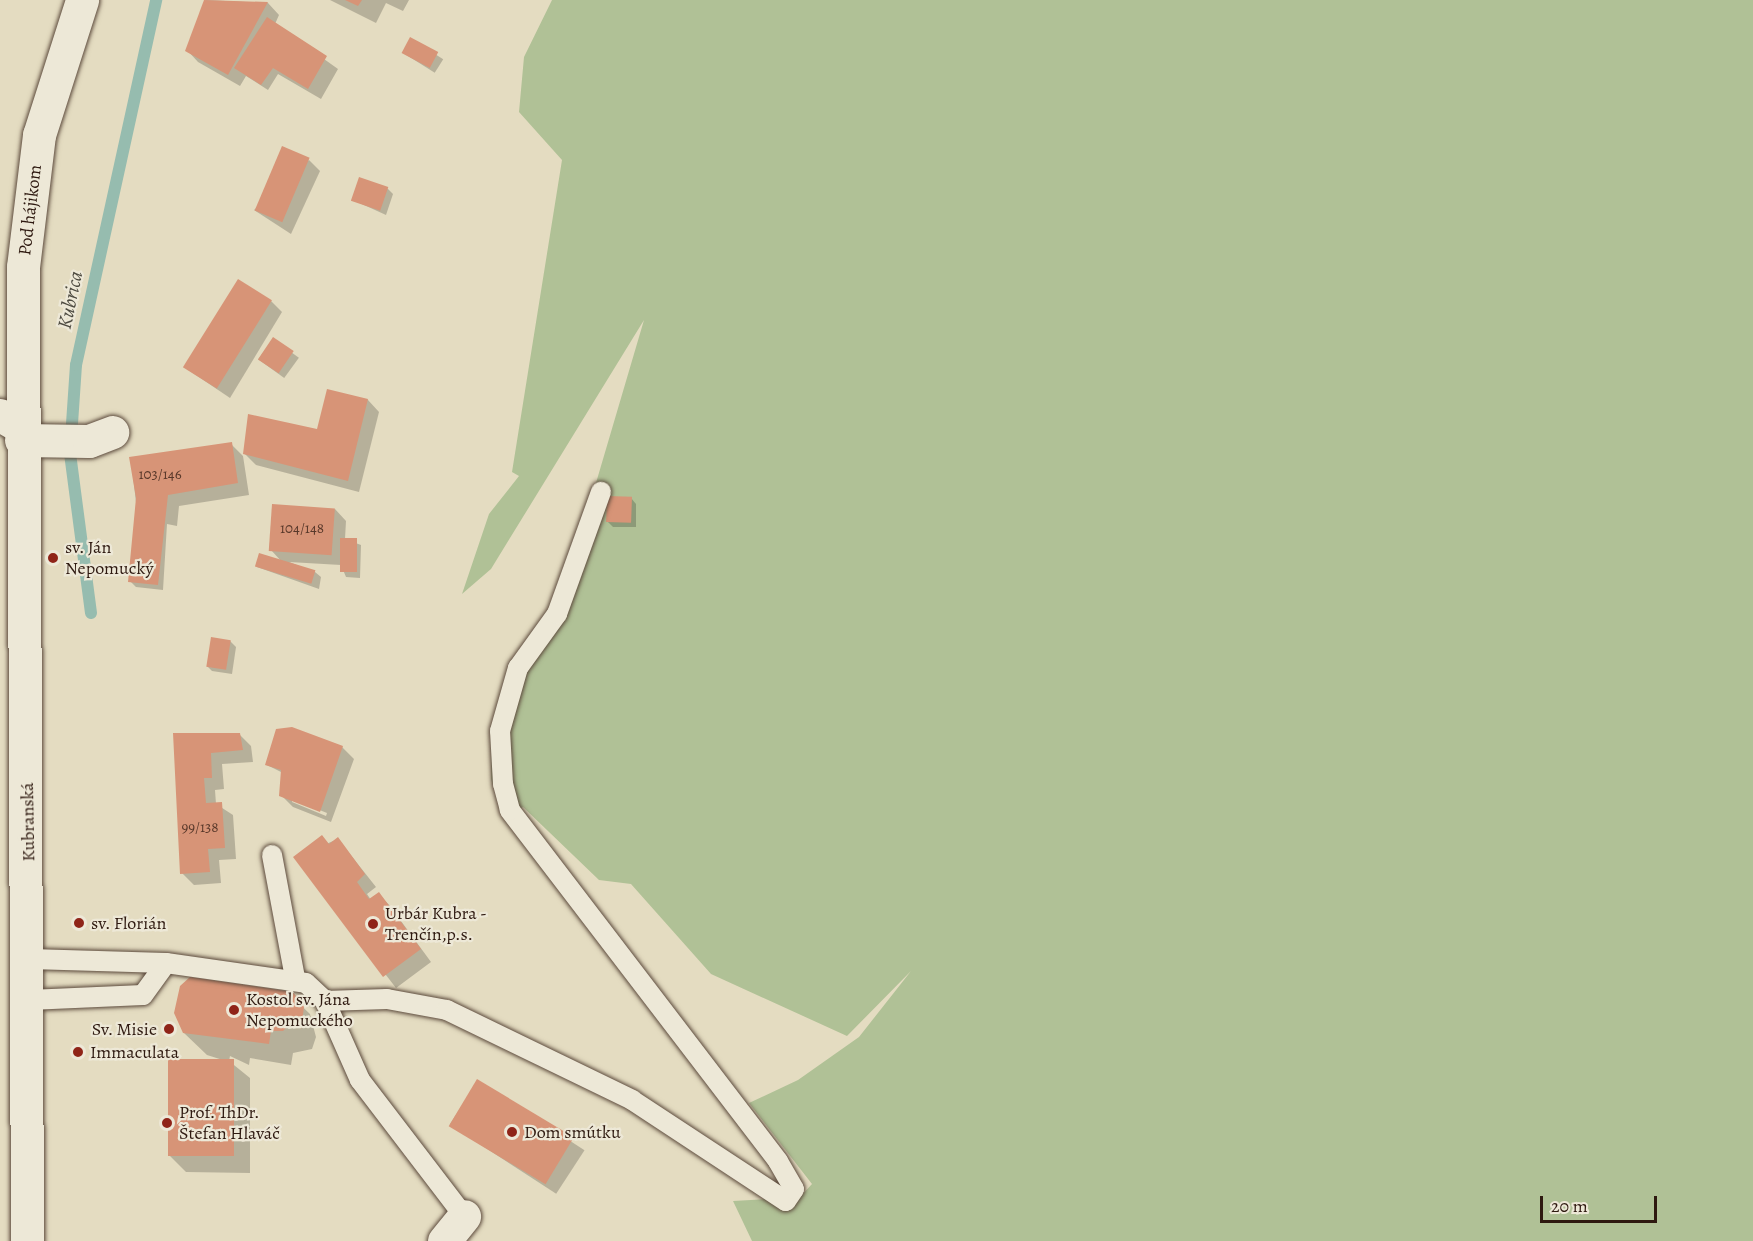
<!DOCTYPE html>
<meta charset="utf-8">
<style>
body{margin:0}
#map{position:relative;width:1753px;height:1241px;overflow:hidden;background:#e4dcc1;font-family:Alegreya,serif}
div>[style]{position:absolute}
.green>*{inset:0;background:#b0c196}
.shadow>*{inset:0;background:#0003;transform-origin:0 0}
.stream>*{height:12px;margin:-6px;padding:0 6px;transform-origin:6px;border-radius:6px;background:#96bcaf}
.building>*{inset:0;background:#d79477;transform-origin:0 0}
.roads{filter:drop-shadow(0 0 2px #5c4a3c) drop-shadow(0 0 2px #5c4a3c)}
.lane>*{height:20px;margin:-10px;padding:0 10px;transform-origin:10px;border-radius:10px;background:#ede8d7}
.street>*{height:33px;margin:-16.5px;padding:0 16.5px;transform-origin:16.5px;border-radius:16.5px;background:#ede8d7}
.secondary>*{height:33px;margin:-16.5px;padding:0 16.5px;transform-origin:16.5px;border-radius:16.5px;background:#ede8d7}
.dots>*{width:16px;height:16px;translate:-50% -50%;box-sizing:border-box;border:3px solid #ede8d7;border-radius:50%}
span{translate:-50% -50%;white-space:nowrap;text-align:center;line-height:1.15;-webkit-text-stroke:4.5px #ede8d7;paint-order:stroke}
.number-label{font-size:15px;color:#58382a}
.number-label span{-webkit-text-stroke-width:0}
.street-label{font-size:18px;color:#2e1910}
.poi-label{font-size:18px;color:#2e1910}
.left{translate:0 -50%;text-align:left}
.right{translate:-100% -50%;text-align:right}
.water-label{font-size:20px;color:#4d4a40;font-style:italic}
.scale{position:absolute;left:1540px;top:1196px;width:117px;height:27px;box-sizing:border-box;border:3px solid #2e1910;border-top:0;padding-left:8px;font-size:18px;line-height:21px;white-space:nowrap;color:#2e1910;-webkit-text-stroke:4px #ede8d7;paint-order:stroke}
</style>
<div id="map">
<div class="green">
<div style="clip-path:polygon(552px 0,1753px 0,1753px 1241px,752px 1241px,733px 1201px,800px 1197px,812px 1184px,749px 1103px,798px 1080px,859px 1037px,911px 971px,847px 1036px,711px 974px,631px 884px,599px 880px,523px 807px,504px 818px,491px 779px,492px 735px,573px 561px,644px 320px,491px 569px,462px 594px,489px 514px,519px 476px,512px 472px,562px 160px,519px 112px,524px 57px)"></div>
</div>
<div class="shadow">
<div style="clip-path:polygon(206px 0,268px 3px,279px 15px,275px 24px,338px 69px,321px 99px,278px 74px,268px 90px,246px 76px,240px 86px,198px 62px,187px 50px)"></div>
<div style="clip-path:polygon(330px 0,409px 0,403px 11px,386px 3px,376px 23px)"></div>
<div style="left:411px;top:39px;width:38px;height:16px;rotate:32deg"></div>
<div style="clip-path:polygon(309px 160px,320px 171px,291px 234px,254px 210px)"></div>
<div style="clip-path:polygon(387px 188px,393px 194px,386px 215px,353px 200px)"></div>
<div style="clip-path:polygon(271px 301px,282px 312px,230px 398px,184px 367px)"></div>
<div style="left:273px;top:339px;width:32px;height:25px;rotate:36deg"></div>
<div style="clip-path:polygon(328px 391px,368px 400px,379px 412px,359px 492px,256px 465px,244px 453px,318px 431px)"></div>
<div style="clip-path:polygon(231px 444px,243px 456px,249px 495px,179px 506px,177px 526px,167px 524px,163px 590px,136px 587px,130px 581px,137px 511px,131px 459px)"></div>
<div style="clip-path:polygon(631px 498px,636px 504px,636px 527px,613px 527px,607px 521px)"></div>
<div style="clip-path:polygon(335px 509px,346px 521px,345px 539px,361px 545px,360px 578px,346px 577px,341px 565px,289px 562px,315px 572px,321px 577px,319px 589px,257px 567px,282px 562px,271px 550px)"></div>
<div style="clip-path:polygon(230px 641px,236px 647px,232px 674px,212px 671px,207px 666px)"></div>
<div style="clip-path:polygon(175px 734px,239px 734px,251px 746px,253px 762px,222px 764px,224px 789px,215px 790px,216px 804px,233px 815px,236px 859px,219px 860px,221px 883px,194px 885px,182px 873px)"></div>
<div style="clip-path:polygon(evenodd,342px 747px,354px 759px,331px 822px,293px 807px,281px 795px,285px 774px,267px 765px,342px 747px,292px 799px,327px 813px,326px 816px,292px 802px,292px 799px)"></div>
<div style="clip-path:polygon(338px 839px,376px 887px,367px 894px,371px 900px,379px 894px,390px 906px,431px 962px,396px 988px,295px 857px)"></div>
<div style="clip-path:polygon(287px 992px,310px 1014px,316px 1037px,312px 1049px,293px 1053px,291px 1065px,250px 1058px,249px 1065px,230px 1056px,229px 1061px,250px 1078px,250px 1173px,186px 1172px,169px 1155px,226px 1061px,207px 1055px,184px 1033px)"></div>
<div style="left:478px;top:1081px;width:127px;height:52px;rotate:33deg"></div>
</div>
<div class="stream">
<div style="left:91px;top:613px;width:161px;rotate:-97.5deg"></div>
<div style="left:70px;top:453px;width:88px;rotate:-86.1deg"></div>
<div style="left:76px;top:365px;width:374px;rotate:-77.6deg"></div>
</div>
<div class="building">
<div style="clip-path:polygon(204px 0,268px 2px,228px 75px,185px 51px)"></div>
<div style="clip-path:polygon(345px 0,362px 0,358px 6px)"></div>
<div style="clip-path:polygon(267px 17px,327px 56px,308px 89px,273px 68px,261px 85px,234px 68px)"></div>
<div style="left:410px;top:37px;width:32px;height:18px;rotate:28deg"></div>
<div style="left:282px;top:146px;width:30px;height:70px;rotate:23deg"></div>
<div style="left:359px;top:177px;width:31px;height:25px;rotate:19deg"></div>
<div style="left:238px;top:279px;width:40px;height:104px;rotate:32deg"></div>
<div style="left:273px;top:337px;width:25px;height:27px;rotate:34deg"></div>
<div style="clip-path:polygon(327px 389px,368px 399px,348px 481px,243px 454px,248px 414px,317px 429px)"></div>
<div style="clip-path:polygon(232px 442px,238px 483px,168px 495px,158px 585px,128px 582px,136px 498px,129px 457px)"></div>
<div style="left:607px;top:496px;width:25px;height:26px;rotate:2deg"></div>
<div style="left:272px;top:504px;width:63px;height:47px;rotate:4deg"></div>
<div style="left:340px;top:538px;width:17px;height:34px"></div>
<div style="left:259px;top:553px;width:59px;height:14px;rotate:17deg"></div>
<div style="left:211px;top:637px;width:20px;height:30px;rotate:9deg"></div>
<div style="clip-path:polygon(292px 727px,343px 746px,320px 812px,279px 796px,281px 770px,265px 765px,276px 729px)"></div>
<div style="clip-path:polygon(173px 733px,240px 733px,243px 750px,211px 753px,212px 778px,204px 778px,206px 803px,222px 802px,225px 848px,208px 849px,210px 872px,180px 874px)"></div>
<div style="clip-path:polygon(322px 835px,329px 844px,338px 837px,365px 874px,357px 882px,369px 899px,379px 892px,421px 949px,383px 977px,293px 857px)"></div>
<div style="clip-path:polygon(190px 977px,293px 992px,304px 1007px,301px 1029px,293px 1021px,283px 1031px,271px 1031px,269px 1044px,183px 1033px,174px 1013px,180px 986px)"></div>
<div style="left:168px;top:1059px;width:66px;height:97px"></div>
<div style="left:477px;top:1079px;width:113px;height:55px;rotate:31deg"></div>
</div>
<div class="roads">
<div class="lane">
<div style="left:272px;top:855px;width:125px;rotate:79.4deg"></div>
<div style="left:30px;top:959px;width:136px;rotate:1.7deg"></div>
<div style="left:166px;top:963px;width:141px;rotate:8.1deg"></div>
<div style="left:306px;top:983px;width:26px;rotate:43deg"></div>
<div style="left:325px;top:1001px;width:86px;rotate:66.1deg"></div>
<div style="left:360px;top:1080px;width:171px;rotate:52.6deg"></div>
<div style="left:29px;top:1000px;width:114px;rotate:-2.5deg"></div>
<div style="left:143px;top:995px;width:39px;rotate:-54deg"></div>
<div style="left:325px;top:1001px;width:62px;rotate:-1.8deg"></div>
<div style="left:387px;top:999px;width:61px;rotate:10.4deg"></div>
<div style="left:447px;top:1010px;width:206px;rotate:25.9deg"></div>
<div style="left:632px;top:1100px;width:184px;rotate:33.3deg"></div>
<div style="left:786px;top:1201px;width:14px;rotate:-56deg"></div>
<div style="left:794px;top:1189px;width:32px;rotate:-120deg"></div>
<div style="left:778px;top:1161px;width:442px;rotate:-127.4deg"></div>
<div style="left:510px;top:810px;width:27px;rotate:-105deg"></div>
<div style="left:503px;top:784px;width:53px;rotate:-93.2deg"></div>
<div style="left:500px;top:731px;width:66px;rotate:-74.1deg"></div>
<div style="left:518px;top:668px;width:67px;rotate:-54.2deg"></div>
<div style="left:557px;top:614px;width:130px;rotate:-70.2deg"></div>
</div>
<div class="street">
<div style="left:0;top:415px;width:24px;rotate:30deg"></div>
<div style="left:21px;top:440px;width:68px;rotate:0.8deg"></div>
<div style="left:89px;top:441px;width:25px;rotate:-21deg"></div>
<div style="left:444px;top:1241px;width:32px;rotate:-51deg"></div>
</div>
<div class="secondary">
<div style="left:27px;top:1241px;width:974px;rotate:-90.24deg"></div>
<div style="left:23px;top:267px;width:133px;rotate:-83.1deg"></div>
<div style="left:39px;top:135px;width:142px;rotate:-72.3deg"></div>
</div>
</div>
<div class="dots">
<div style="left:53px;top:558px;background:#8f2418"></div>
<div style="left:79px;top:923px;background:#8f2418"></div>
<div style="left:373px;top:924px;background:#8f2418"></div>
<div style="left:234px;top:1010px;background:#8f2418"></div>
<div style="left:169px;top:1029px;background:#8f2418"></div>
<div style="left:78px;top:1052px;background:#8f2418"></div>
<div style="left:167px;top:1123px;background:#8f2418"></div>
<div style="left:512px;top:1132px;background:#8f2418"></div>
</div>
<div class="number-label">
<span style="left:160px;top:475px">103/146</span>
<span style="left:302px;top:529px">104/148</span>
<span style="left:200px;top:828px">99/138</span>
</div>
<div class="street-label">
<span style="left:30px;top:210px;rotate:-83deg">Pod hájikom</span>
<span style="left:28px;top:822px;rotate:-91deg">Kubranská</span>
</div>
<div class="poi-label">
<span class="left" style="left:65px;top:558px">sv. Ján<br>Nepomucký</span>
<span class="left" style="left:385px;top:924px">Urbár Kubra -<br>Trenčín,p.s.</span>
<span class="left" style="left:91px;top:923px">sv. Florián</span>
<span class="left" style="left:246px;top:1010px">Kostol sv. Jána<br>Nepomuckého</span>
<span class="right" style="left:157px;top:1029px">Sv. Misie</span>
<span class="left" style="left:90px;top:1052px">Immaculata</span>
<span class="left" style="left:179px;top:1123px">Prof. ThDr.<br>Štefan Hlaváč</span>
<span class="left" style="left:524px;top:1132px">Dom smútku</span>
</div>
<div class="water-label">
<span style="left:70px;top:300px;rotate:-78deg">Kubrica</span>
</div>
<div class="scale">20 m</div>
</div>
